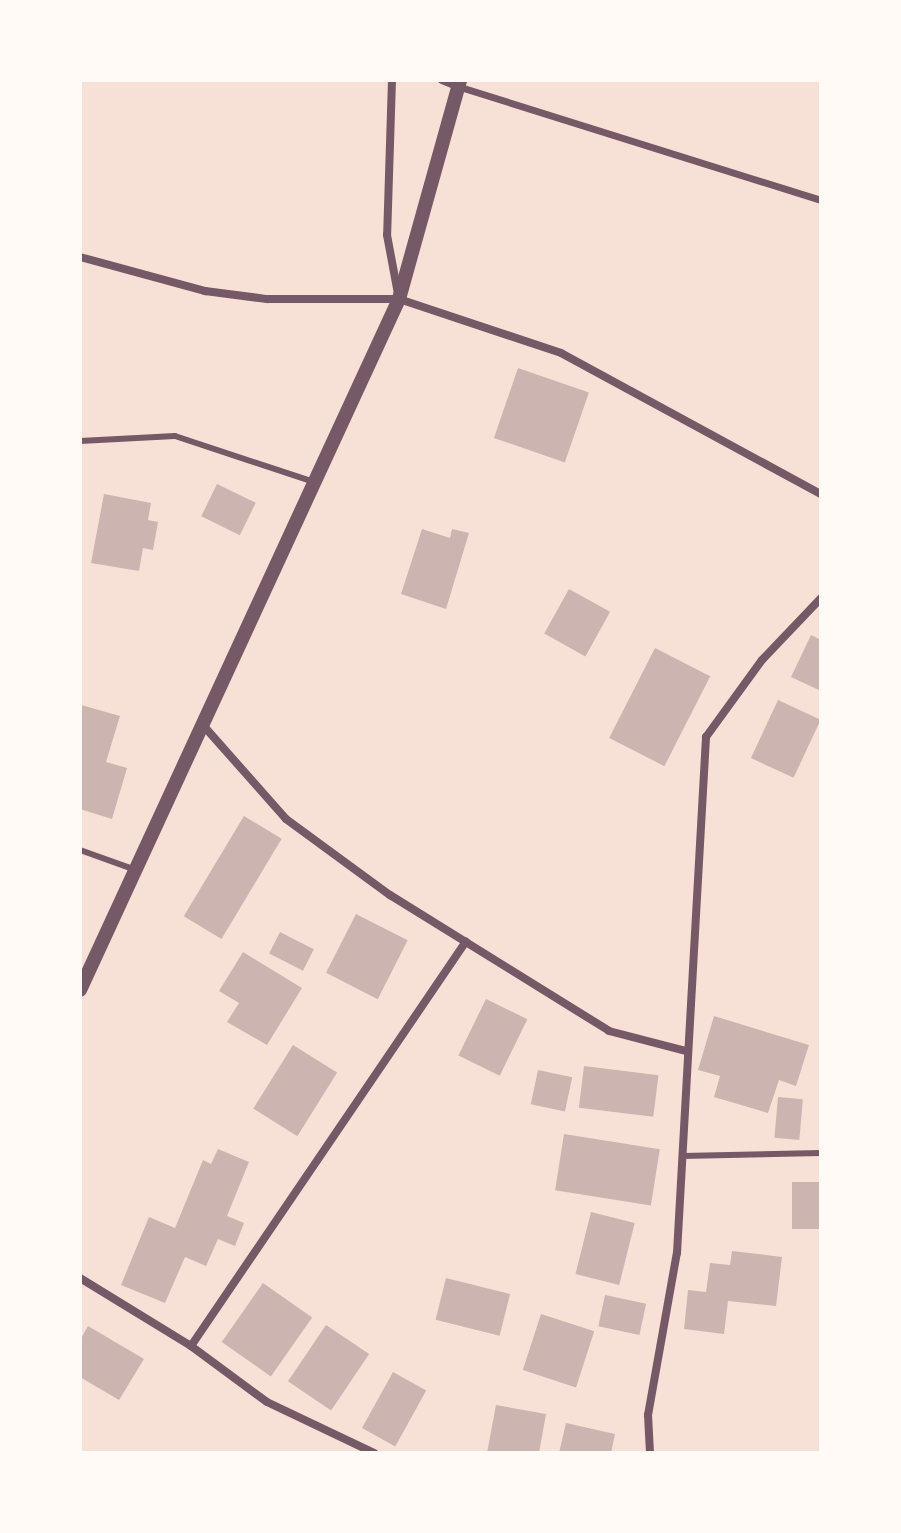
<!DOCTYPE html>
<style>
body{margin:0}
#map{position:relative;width:901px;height:1533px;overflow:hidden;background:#f7e1d7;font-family:"PT Serif",serif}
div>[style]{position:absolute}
.building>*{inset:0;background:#ccb4b1;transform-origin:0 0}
.service>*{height:6px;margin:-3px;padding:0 3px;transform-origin:3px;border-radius:3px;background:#755966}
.pedestrian>*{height:7px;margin:-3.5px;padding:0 3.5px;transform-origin:3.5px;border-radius:3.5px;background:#755966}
.minor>*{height:8px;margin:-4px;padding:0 4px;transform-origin:4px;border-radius:4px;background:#755966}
.tertiary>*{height:14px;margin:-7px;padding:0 7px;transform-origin:7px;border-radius:7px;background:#755966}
span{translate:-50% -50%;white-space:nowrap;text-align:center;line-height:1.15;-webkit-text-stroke:7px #fffaf5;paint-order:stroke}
.frame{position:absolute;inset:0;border:82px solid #fffaf5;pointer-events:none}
</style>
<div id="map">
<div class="building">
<div style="left:518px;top:368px;width:75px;height:74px;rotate:19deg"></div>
<div style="left:217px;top:484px;width:43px;height:36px;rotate:26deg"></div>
<div style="clip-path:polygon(104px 494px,151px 503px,148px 520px,158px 522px,153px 550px,143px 548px,139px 571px,91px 563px)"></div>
<div style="clip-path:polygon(422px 529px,450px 538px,452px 529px,469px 533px,446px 609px,401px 594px)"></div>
<div style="left:569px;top:589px;width:47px;height:51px;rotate:29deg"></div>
<div style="clip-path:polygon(811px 635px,821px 640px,821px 691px,791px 677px)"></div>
<div style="left:655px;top:648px;width:62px;height:101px;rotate:27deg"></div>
<div style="left:778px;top:700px;width:47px;height:64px;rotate:25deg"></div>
<div style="clip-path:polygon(81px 705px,120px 716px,106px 762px,127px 768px,112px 819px,80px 809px)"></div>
<div style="left:244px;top:816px;width:44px;height:117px;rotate:31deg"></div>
<div style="left:356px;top:914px;width:58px;height:66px;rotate:27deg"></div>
<div style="left:280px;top:932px;width:38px;height:24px;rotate:27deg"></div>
<div style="clip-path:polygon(243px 952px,302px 988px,267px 1045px,227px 1022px,239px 1003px,219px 991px)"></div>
<div style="left:486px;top:999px;width:46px;height:63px;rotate:26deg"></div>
<div style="clip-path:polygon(714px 1016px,809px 1045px,796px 1086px,779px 1080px,768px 1113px,714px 1097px,720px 1076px,698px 1070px)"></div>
<div style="left:293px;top:1045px;width:52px;height:75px;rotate:32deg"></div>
<div style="left:584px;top:1066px;width:75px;height:42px;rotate:7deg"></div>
<div style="left:538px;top:1070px;width:35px;height:35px;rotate:12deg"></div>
<div style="left:778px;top:1097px;width:25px;height:41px;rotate:5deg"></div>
<div style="left:564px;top:1134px;width:97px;height:57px;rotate:9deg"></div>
<div style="clip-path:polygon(218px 1149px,249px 1162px,227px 1216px,244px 1223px,235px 1246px,218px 1239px,206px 1266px,185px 1257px,165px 1303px,121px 1285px,149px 1217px,175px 1228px,203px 1160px,211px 1164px)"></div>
<div style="left:792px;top:1182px;width:29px;height:47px"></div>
<div style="left:591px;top:1212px;width:45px;height:64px;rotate:14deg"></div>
<div style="clip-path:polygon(732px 1251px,782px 1257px,776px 1306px,728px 1301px,724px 1334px,684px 1329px,688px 1290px,706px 1292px,710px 1263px,730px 1265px)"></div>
<div style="left:446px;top:1278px;width:66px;height:43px;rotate:14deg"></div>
<div style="left:263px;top:1283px;width:60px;height:72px;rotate:35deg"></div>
<div style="left:605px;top:1295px;width:42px;height:32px;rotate:12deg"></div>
<div style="left:541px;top:1314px;width:56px;height:59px;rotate:18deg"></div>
<div style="left:326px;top:1325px;width:52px;height:68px;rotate:34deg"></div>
<div style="clip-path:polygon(88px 1326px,144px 1359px,119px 1400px,80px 1377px,80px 1340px)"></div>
<div style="left:393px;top:1372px;width:38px;height:64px;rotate:29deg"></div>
<div style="clip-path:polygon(496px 1405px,546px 1414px,539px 1453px,487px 1453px)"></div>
<div style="clip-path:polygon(566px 1423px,615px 1434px,611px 1453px,559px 1453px)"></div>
</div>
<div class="service">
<div style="left:80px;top:441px;width:95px;rotate:-3deg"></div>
<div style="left:175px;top:436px;width:143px;rotate:18.3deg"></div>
<div style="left:80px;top:850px;width:56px;rotate:19.7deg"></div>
<div style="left:682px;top:1156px;width:139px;rotate:-1.2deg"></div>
</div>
<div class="pedestrian">
<div style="left:457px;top:86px;width:381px;rotate:17.4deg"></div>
</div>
<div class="minor">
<div style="left:392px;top:80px;width:155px;rotate:91.8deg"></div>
<div style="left:387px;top:235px;width:60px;rotate:79.4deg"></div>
<div style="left:442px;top:80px;width:16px;rotate:22deg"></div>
<div style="left:80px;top:257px;width:130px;rotate:15.2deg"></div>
<div style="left:205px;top:291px;width:63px;rotate:7.4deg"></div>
<div style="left:267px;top:299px;width:132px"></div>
<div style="left:399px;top:299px;width:171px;rotate:18.4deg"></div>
<div style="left:561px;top:353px;width:296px;rotate:28.5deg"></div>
<div style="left:202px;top:724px;width:127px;rotate:48.5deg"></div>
<div style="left:286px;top:819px;width:129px;rotate:36.2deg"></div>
<div style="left:390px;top:895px;width:258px;rotate:31.8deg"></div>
<div style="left:609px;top:1031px;width:80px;rotate:14.6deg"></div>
<div style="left:80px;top:1278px;width:130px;rotate:31.5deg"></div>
<div style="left:191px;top:1346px;width:94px;rotate:36.4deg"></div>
<div style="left:267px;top:1402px;width:119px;rotate:25.5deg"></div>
<div style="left:191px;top:1346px;width:489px;rotate:-55.8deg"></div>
<div style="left:650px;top:1453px;width:38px;rotate:-93deg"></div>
<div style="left:648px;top:1415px;width:165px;rotate:-79.9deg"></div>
<div style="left:677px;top:1253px;width:517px;rotate:-86.78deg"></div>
<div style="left:706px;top:737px;width:95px;rotate:-54deg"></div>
<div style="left:762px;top:660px;width:86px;rotate:-46.4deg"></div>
</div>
<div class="tertiary">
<div style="left:80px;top:990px;width:761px;rotate:-65.22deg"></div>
<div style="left:399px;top:299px;width:227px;rotate:-74.4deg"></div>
</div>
<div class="frame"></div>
</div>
